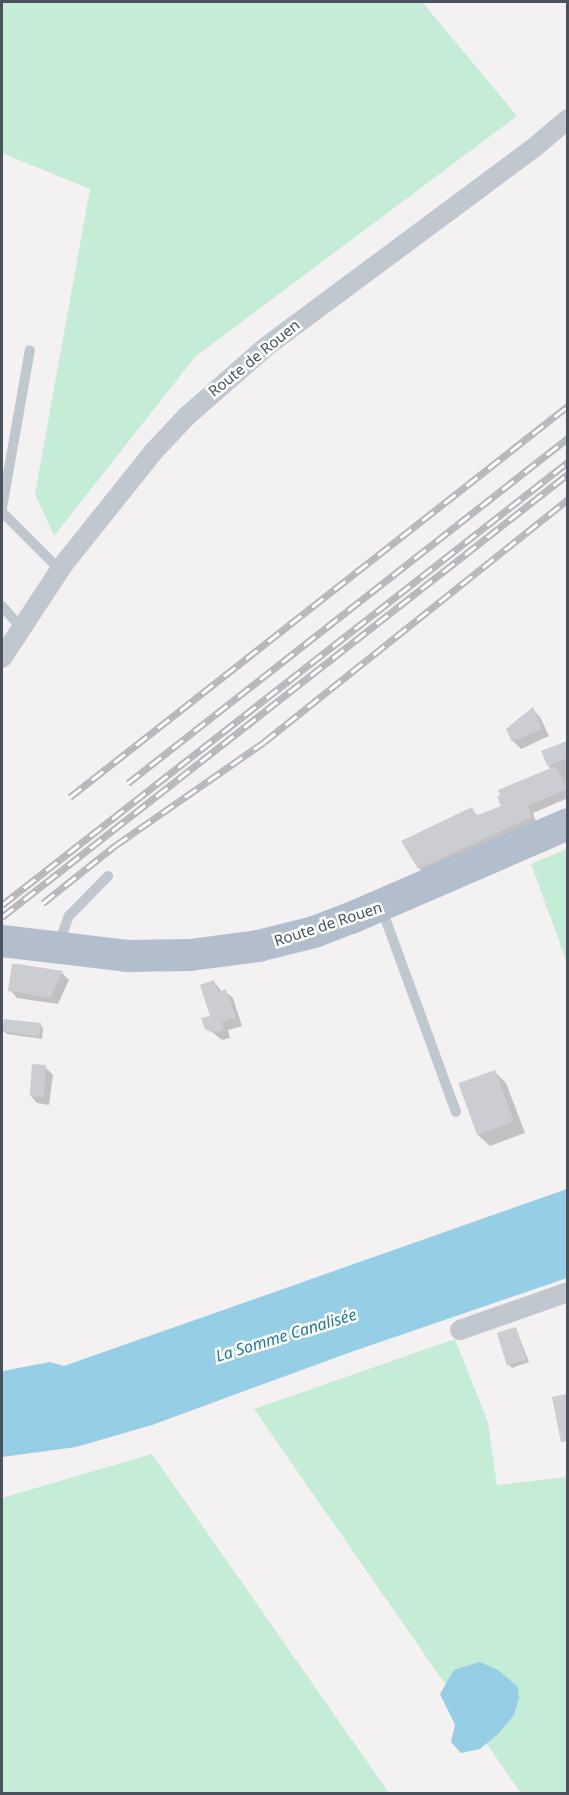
<!DOCTYPE html>
<meta charset="utf-8">
<style>
body{margin:0}
#map{position:relative;width:569px;height:1795px;overflow:hidden;background:#f3f1f1;font-family:"Noto Sans",sans-serif}
div>[style]{position:absolute}
.green>*{inset:0;background:#c4ecd7}
.water>*{inset:0;background:#95cee5}
.shadow>*{inset:0;background:#0003}
.building>*{inset:0;background:#cbcdd3;transform-origin:0 0}
.lane>*{height:10px;margin:-5px;padding:0 5px;transform-origin:5px;border-radius:5px;background:#c0c7ce}
.street>*{height:20px;margin:-10px;padding:0 10px;transform-origin:10px;border-radius:10px;background:#c0c7ce}
.primary>*{height:32px;margin:-16px;padding:0 16px;transform-origin:16px;border-radius:16px;background:#b3becd}
.rail>*{height:7px;margin-top:-3.5px;transform-origin:0;background:repeating-linear-gradient(90deg,#fff 0 14px,#b4b6ba 0 28px);box-sizing:border-box;border-block:2px solid #b4b6ba}
span{translate:-50% -50%;white-space:nowrap;text-align:center;line-height:1.15;-webkit-text-stroke:5px #fff;paint-order:stroke}
.street-label{font-size:15px;color:#4a525d}
.water-label{font-size:16px;color:#1a79a0;font-style:italic}
.frame{position:absolute;inset:0;border:3px solid #4a525d;pointer-events:none}
</style>
<div id="map">
<div class="green">
<div style="clip-path:polygon(2px 2px,422px 2px,517px 116px,195px 357px,54px 536px,35px 494px,90px 189px,2px 153px)"></div>
<div style="clip-path:polygon(567px 849px,567px 963px,531px 864px)"></div>
<div style="clip-path:polygon(455px 1339px,488px 1423px,497px 1485px,567px 1477px,567px 1793px,521px 1793px,254px 1409px)"></div>
<div style="clip-path:polygon(152px 1454px,389px 1793px,2px 1793px,2px 1498px)"></div>
</div>
<div class="water">
<div style="clip-path:polygon(567px 1189px,567px 1278px,351px 1352px,152px 1425px,76px 1447px,2px 1457px,3px 1371px,50px 1362px,64px 1366px)"></div>
<div style="clip-path:polygon(480px 1662px,498px 1670px,518px 1687px,519px 1698px,514px 1715px,499px 1733px,480px 1749px,461px 1753px,451px 1742px,455px 1725px,440px 1694px,454px 1670px)"></div>
</div>
<div class="shadow">
<div style="clip-path:polygon(533px 709px,540px 717px,549px 736px,521px 749px,513px 741px)"></div>
<div style="clip-path:polygon(568px 742px,568px 798px,533px 813px,537px 824px,425px 875px,419px 868px,471px 809px,479px 817px,503px 807px,551px 770px,543px 752px)"></div>
<div style="clip-path:polygon(13px 965px,62px 973px,69px 980px,58px 1004px,17px 998px,10px 990px)"></div>
<div style="clip-path:polygon(214px 982px,222px 992px,225px 991px,233px 998px,242px 1026px,228px 1030px,230px 1038px,222px 1040px,207px 1028px,211px 1017px)"></div>
<div style="clip-path:polygon(40px 1024px,43px 1028px,42px 1039px,7px 1034px,3px 1031px)"></div>
<div style="clip-path:polygon(45px 1067px,53px 1075px,49px 1105px,37px 1103px,30px 1095px)"></div>
<div style="clip-path:polygon(495px 1072px,506px 1083px,525px 1133px,490px 1146px,478px 1135px)"></div>
<div style="clip-path:polygon(516px 1329px,529px 1362px,512px 1368px,508px 1364px)"></div>
</div>
<div class="building">
<div style="clip-path:polygon(533px 707px,542px 729px,512px 742px,506px 729px)"></div>
<div style="clip-path:polygon(567px 741px,567px 758px,548px 767px,541px 751px)"></div>
<div style="clip-path:polygon(556px 766px,567px 789px,528px 806px,532px 817px,418px 869px,401px 841px,472px 807px,476px 816px,501px 806px,497px 796px,500px 795px,498px 790px)"></div>
<div style="clip-path:polygon(12px 964px,18px 964px,63px 971px,50px 998px,8px 991px)"></div>
<div style="clip-path:polygon(214px 980px,218px 992px,226px 989px,236px 1018px,222px 1022px,224px 1030px,213px 1033px,205px 1029px,201px 1018px,210px 1016px,200px 985px)"></div>
<div style="clip-path:polygon(4px 1019px,41px 1023px,39px 1037px,2px 1031px)"></div>
<div style="left:32px;top:1064px;width:14px;height:32px;rotate:4deg"></div>
<div style="left:495px;top:1070px;width:55px;height:39px;rotate:70deg"></div>
<div style="left:516px;top:1327px;width:34px;height:20px;rotate:73deg"></div>
<div style="clip-path:polygon(567px 1394px,567px 1441px,561px 1442px,552px 1397px)"></div>
</div>
<div class="lane">
<div style="left:2px;top:508px;width:160px;rotate:-80deg"></div>
<div style="left:2px;top:512px;width:82px;rotate:45deg"></div>
<div style="left:2px;top:606px;width:29px;rotate:49deg"></div>
<div style="left:381px;top:907px;width:218px;rotate:69.9deg"></div>
<div style="left:59px;top:943px;width:29px;rotate:-70deg"></div>
<div style="left:69px;top:916px;width:56px;rotate:-45.7deg"></div>
</div>
<div class="street">
<div style="left:2px;top:658px;width:111px;rotate:-56.7deg"></div>
<div style="left:63px;top:565px;width:146px;rotate:-51.4deg"></div>
<div style="left:154px;top:451px;width:48px;rotate:-46.7deg"></div>
<div style="left:187px;top:416px;width:106px;rotate:-41.2deg"></div>
<div style="left:267px;top:346px;width:335px;rotate:-36.6deg"></div>
<div style="left:536px;top:146px;width:42px;rotate:-40.2deg"></div>
<div style="left:460px;top:1330px;width:114px;rotate:-19.4deg"></div>
</div>
<div class="primary">
<div style="left:2px;top:941px;width:126px;rotate:6.8deg"></div>
<div style="left:127px;top:956px;width:63px;rotate:-0.9deg"></div>
<div style="left:190px;top:955px;width:69px;rotate:-7.5deg"></div>
<div style="left:258px;top:946px;width:58px;rotate:-14deg"></div>
<div style="left:314px;top:932px;width:40px;rotate:-21deg"></div>
<div style="left:351px;top:918px;width:236px;rotate:-23.4deg"></div>
</div>
<div class="rail">
<div style="left:128px;top:783px;width:559px;rotate:-38.1deg"></div>
<div style="left:70px;top:797px;width:633px;rotate:-38.14deg"></div>
<div style="left:43px;top:903px;width:93px;rotate:-38.5deg"></div>
<div style="left:116px;top:845px;width:180px;rotate:-34.8deg"></div>
<div style="left:264px;top:742px;width:389px;rotate:-38.6deg"></div>
<div style="left:2px;top:905px;width:719px;rotate:-38.05deg"></div>
<div style="left:2px;top:917px;width:719px;rotate:-38.05deg"></div>
</div>
<div class="street-label">
<span style="left:254px;top:358px;rotate:-39deg">Route de Rouen</span>
<span style="left:328px;top:924px;rotate:-18deg">Route de Rouen</span>
</div>
<div class="water-label">
<span style="left:286px;top:1335px;rotate:-17deg">La Somme Canalisée</span>
</div>
<div class="frame"></div>
</div>
